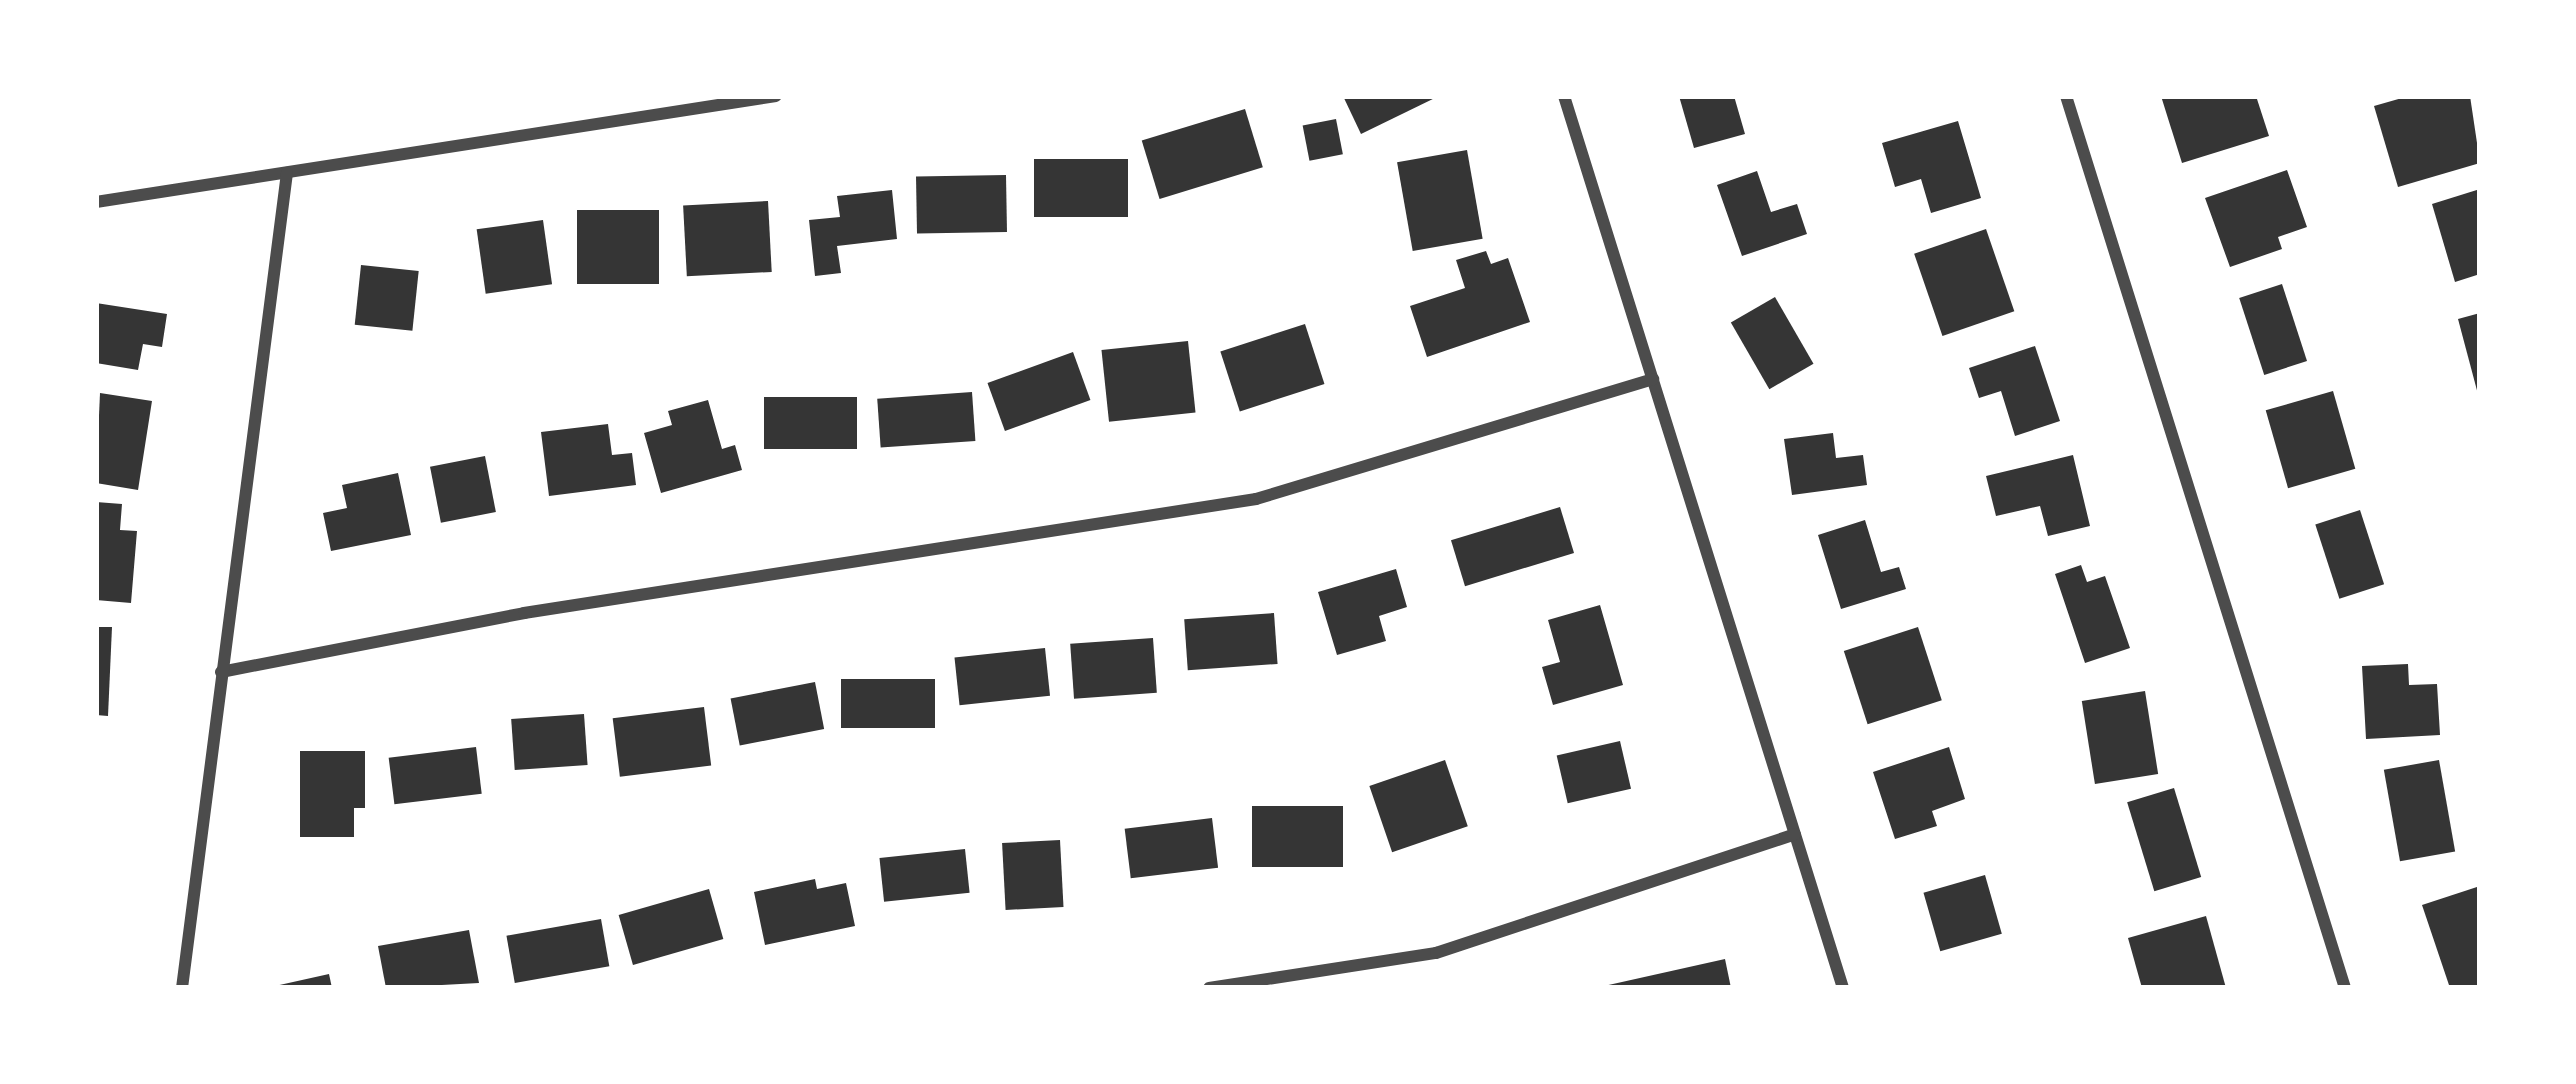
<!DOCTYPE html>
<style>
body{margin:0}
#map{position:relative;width:2576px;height:1084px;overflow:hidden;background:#fff;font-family:Jost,sans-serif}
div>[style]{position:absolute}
.building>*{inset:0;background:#353535;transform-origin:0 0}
.minor>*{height:12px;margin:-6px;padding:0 6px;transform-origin:6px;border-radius:6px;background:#4c4c4c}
span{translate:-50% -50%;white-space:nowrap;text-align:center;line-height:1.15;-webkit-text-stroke:9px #fff;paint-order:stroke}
.frame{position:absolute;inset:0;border:99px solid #fff;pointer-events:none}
</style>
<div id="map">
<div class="building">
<div style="clip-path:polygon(1343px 96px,1439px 96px,1361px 134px)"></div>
<div style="clip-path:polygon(1679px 96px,1734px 96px,1745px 134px,1694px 148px)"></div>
<div style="clip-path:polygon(2161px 96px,2256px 96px,2269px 136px,2182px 163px)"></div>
<div style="clip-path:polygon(2409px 96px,2470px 96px,2480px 163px,2398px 187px,2374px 106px)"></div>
<div style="left:1245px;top:109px;width:61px;height:108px;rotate:73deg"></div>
<div style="left:1336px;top:119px;width:36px;height:34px;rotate:79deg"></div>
<div style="clip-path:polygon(1958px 121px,1981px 198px,1931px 213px,1921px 179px,1895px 187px,1882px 143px)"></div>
<div style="left:1467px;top:150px;width:90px;height:71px;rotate:80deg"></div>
<div style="left:1034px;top:159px;width:94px;height:58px"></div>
<div style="clip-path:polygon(2287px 170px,2307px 227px,2278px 237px,2282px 249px,2230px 267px,2205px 198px)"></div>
<div style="clip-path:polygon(1757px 171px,1771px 212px,1797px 204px,1807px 234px,1742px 256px,1717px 185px)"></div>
<div style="left:1006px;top:175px;width:57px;height:90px;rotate:89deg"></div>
<div style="clip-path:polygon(2480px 189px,2480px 274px,2455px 282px,2432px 204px)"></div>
<div style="clip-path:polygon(892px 190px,897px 239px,837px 246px,841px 273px,815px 276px,809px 220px,840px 217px,837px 196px)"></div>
<div style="left:768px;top:201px;width:71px;height:85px;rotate:87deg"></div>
<div style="left:577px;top:210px;width:82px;height:74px"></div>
<div style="left:543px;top:220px;width:65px;height:67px;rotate:82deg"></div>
<div style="left:1986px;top:229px;width:87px;height:76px;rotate:71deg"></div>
<div style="clip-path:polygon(1486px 251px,1491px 264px,1508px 258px,1530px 322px,1427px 357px,1410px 306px,1465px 288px,1456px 260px)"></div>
<div style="left:361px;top:265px;width:58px;height:60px;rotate:6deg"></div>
<div style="left:2282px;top:284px;width:81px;height:45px;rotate:72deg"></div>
<div style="left:1775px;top:297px;width:77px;height:51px;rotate:60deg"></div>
<div style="clip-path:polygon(96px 303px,167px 314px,162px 347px,143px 344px,138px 370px,96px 363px)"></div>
<div style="clip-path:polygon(2480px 313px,2480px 398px,2479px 398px,2458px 319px)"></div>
<div style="left:1305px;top:324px;width:63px;height:89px;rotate:72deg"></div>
<div style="left:1188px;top:341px;width:72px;height:87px;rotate:84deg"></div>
<div style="clip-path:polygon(2035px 346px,2060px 421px,2015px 436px,2001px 391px,1979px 398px,1969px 368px)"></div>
<div style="left:1073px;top:352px;width:51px;height:91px;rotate:70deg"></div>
<div style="left:2333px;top:391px;width:81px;height:70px;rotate:74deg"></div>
<div style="left:972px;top:392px;width:49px;height:95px;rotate:86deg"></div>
<div style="clip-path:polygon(100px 393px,152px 401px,138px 490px,96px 483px)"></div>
<div style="left:764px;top:397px;width:93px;height:52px"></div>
<div style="clip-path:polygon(708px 400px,722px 449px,735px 445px,742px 470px,661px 493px,644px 433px,672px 425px,668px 411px)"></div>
<div style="clip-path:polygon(608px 424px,612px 455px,632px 453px,636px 485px,549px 496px,541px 432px)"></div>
<div style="clip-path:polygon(1833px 433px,1836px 458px,1863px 455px,1867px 485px,1792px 495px,1784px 439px)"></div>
<div style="clip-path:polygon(2073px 455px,2090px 526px,2048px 536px,2040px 506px,1996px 516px,1986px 476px)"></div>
<div style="left:485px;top:456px;width:57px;height:56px;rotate:79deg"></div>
<div style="clip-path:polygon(398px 473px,411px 535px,331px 551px,323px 513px,347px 508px,342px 485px)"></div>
<div style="clip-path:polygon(96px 502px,122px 504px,120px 530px,137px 531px,131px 603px,96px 600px)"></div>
<div style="left:1560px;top:507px;width:48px;height:114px;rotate:73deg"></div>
<div style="left:2360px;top:510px;width:78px;height:47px;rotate:72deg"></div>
<div style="clip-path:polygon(1865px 520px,1881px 572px,1899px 567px,1906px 589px,1841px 609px,1818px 535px)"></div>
<div style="clip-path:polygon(2081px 565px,2087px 582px,2105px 576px,2130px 648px,2085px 663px,2055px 574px)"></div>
<div style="clip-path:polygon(1396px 569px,1407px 607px,1379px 616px,1386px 641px,1337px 655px,1318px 592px)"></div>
<div style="clip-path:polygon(1600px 605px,1623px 685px,1553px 705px,1542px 667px,1560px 662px,1548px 620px)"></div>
<div style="left:1274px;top:613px;width:51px;height:90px;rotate:86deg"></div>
<div style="clip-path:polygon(96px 627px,112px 627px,108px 716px,96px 715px)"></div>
<div style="left:1918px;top:627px;width:77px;height:78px;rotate:72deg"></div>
<div style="left:1153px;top:638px;width:55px;height:83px;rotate:86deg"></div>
<div style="left:1045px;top:648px;width:48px;height:91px;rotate:84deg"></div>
<div style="clip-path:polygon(2408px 664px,2409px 685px,2437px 684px,2440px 735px,2366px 739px,2362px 666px)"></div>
<div style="left:841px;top:679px;width:94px;height:49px"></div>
<div style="left:815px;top:682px;width:48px;height:86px;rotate:79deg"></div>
<div style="left:2145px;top:691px;width:84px;height:64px;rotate:81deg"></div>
<div style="left:704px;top:707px;width:59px;height:92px;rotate:83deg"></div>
<div style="left:584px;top:714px;width:51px;height:73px;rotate:86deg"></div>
<div style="left:1620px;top:741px;width:49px;height:65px;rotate:77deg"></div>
<div style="left:476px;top:747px;width:47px;height:88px;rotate:83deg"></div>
<div style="clip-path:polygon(1949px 747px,1965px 799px,1932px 811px,1937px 826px,1895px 839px,1873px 772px)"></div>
<div style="clip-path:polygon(300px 751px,365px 751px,365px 808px,354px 808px,354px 837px,300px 837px)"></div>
<div style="left:1445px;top:760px;width:70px;height:80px;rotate:71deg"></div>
<div style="left:2439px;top:760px;width:93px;height:56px;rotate:80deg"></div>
<div style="left:2174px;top:788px;width:93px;height:49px;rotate:73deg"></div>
<div style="left:1252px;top:806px;width:91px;height:61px"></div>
<div style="left:1212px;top:818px;width:50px;height:88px;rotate:83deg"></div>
<div style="left:1060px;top:840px;width:67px;height:58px;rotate:87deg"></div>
<div style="left:965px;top:849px;width:44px;height:86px;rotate:84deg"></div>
<div style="left:1985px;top:875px;width:61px;height:64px;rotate:74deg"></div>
<div style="clip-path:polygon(815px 879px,817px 889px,846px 883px,855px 926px,765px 945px,754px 892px)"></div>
<div style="clip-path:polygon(2480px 886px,2480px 988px,2450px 988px,2422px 905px)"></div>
<div style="left:709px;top:889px;width:52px;height:94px;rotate:74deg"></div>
<div style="clip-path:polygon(2206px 916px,2226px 988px,2142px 988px,2128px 938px)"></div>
<div style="left:601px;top:919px;width:48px;height:96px;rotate:80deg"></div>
<div style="clip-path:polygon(469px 930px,479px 983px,386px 988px,378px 946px)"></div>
<div style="clip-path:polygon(1725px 959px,1731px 988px,1605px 988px,1604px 986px)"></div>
<div style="clip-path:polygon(329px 974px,332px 988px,275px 988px,275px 986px)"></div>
</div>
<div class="minor">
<div style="left:1564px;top:96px;width:935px;rotate:72.63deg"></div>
<div style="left:2066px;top:96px;width:935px;rotate:72.63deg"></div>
<div style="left:96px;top:202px;width:688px;rotate:-8.86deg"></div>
<div style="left:221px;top:672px;width:309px;rotate:-11deg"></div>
<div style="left:524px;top:613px;width:741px;rotate:-8.85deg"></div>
<div style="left:1256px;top:499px;width:415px;rotate:-16.8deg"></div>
<div style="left:182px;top:988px;width:822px;rotate:-82.66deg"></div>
<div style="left:1209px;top:988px;width:230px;rotate:-8.8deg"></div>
<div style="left:1436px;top:953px;width:378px;rotate:-18.3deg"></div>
</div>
<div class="frame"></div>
</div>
